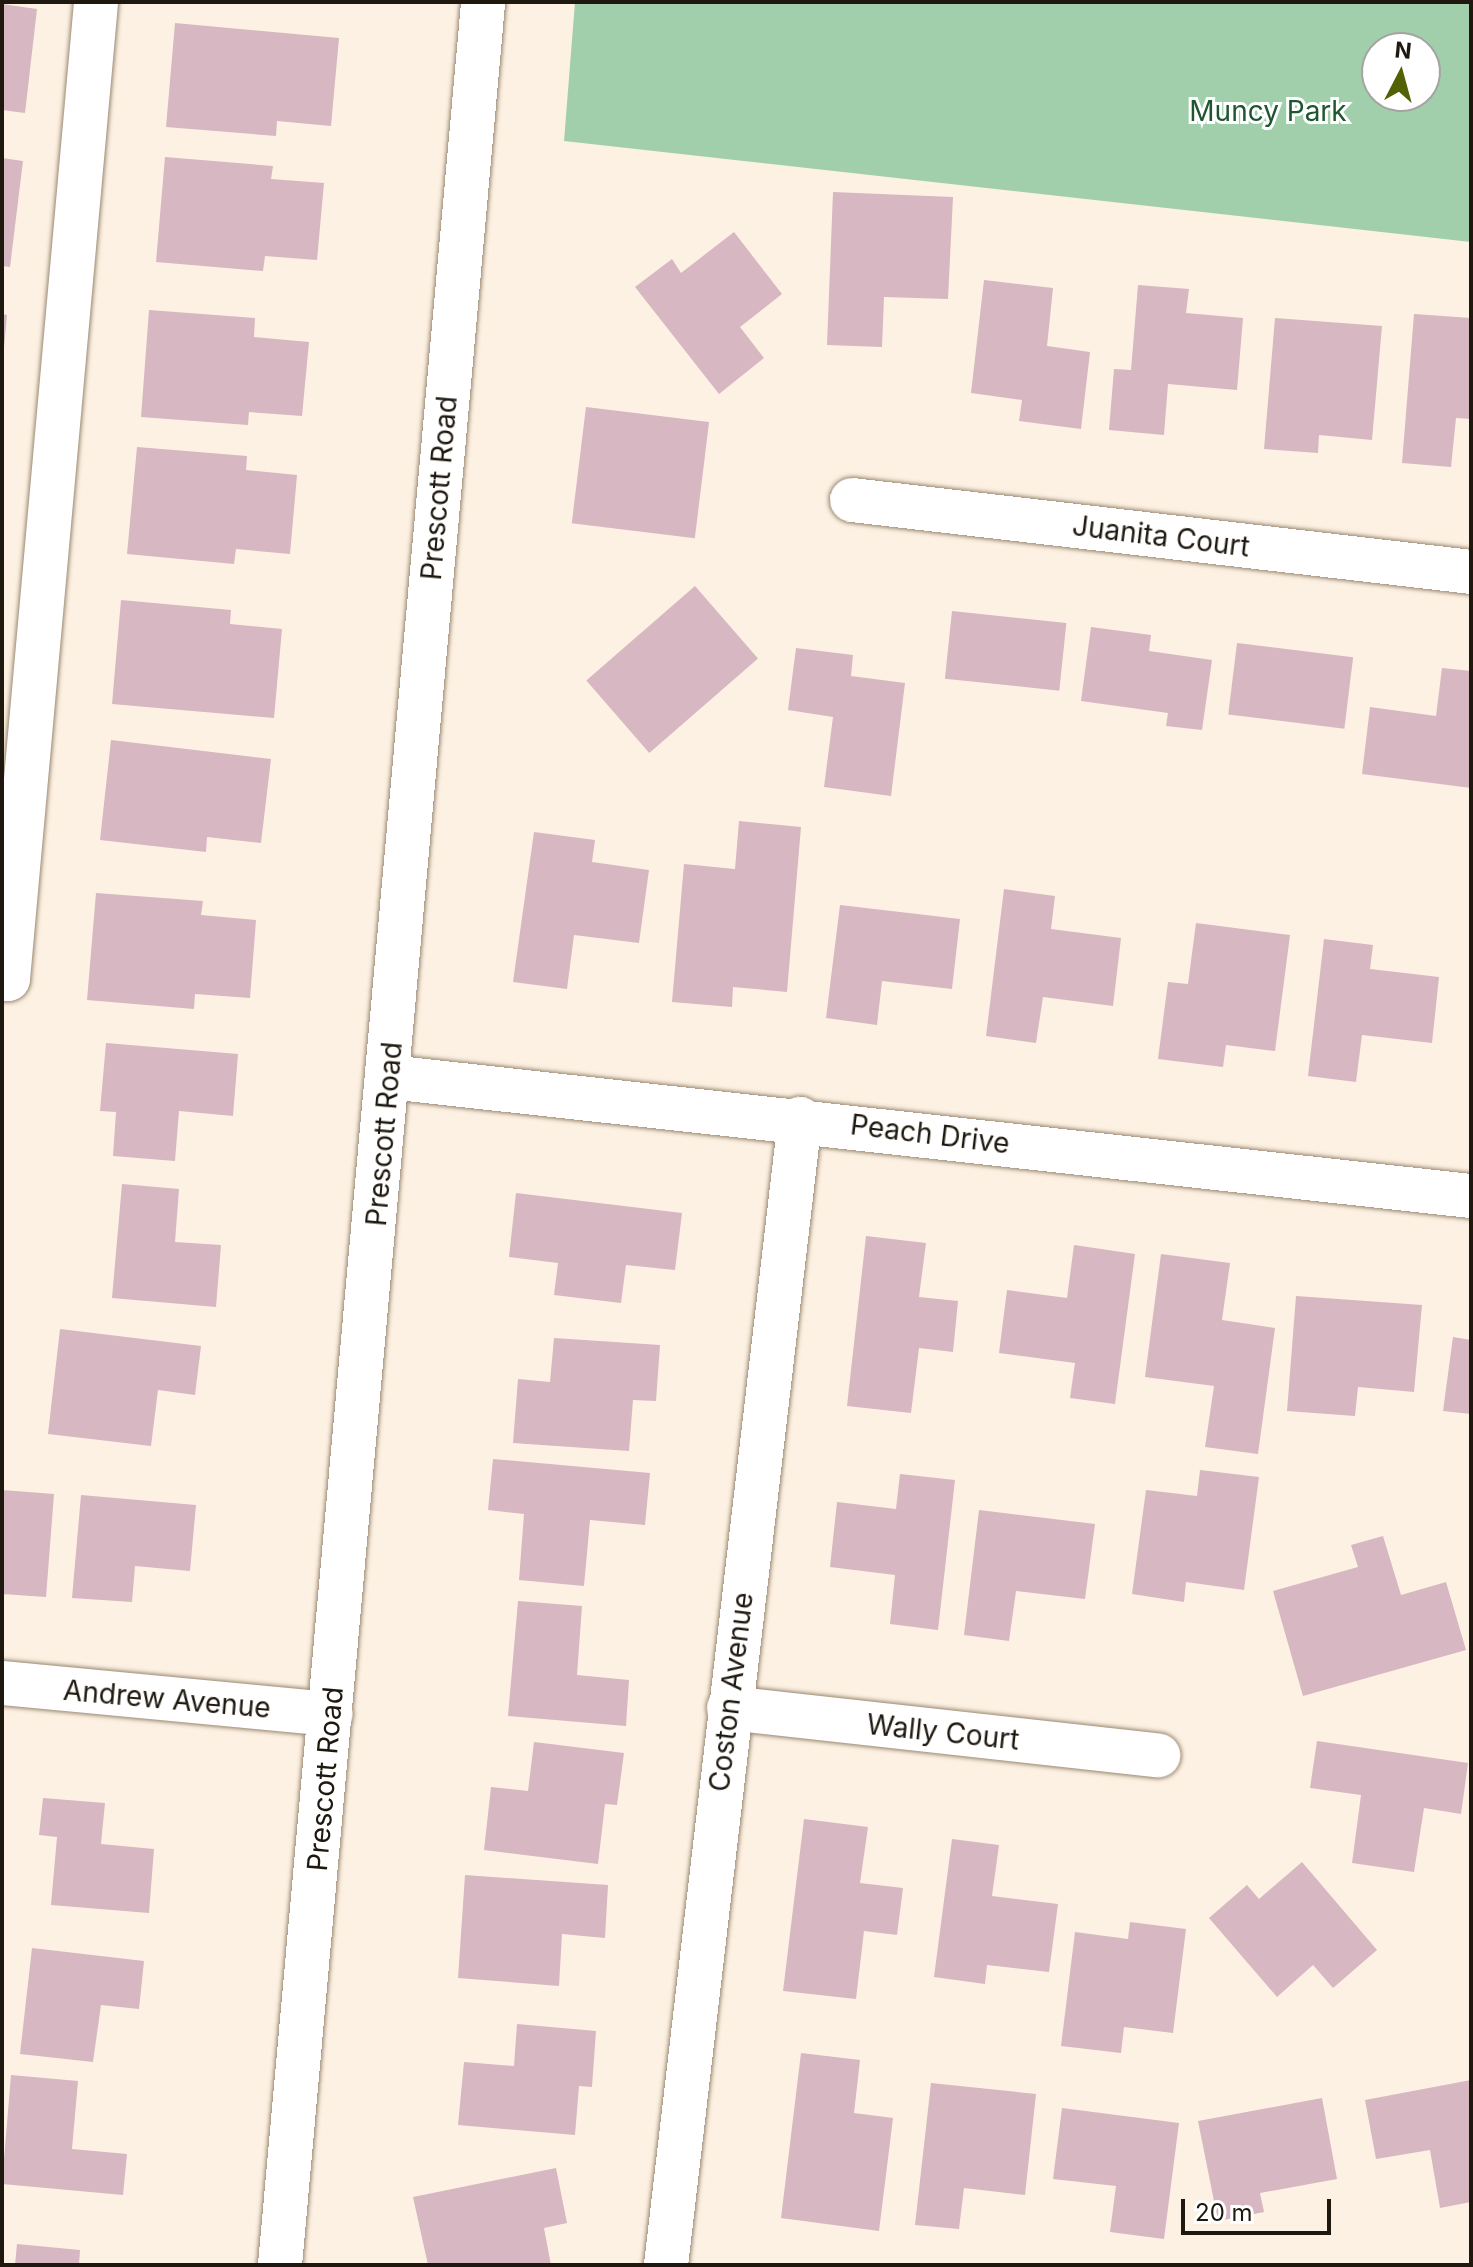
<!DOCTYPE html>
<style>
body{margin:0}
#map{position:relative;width:1473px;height:2267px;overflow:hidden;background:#fdf1e3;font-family:Inter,sans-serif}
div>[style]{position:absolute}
.green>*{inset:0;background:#a1cfab}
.building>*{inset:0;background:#d7b7c2;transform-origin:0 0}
.roads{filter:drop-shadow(0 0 2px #9a8872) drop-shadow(0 0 2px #9a8872)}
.minor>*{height:44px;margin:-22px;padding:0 22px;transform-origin:22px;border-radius:22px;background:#fff}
.major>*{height:44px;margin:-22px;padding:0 22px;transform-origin:22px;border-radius:22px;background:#fff}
span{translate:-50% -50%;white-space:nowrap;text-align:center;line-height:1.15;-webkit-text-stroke:6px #fff;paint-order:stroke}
.park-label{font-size:28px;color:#1e5630}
.street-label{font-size:28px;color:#1e180f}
.frame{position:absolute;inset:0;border:4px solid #1e180f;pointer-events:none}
.north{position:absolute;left:1361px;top:32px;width:80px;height:80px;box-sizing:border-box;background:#fff;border:2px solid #a5a39f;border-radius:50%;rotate:6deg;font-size:22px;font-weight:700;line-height:32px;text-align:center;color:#1e180f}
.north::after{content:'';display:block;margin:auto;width:28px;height:36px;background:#516104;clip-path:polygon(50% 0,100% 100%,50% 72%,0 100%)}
.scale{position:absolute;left:1181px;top:2199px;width:150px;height:36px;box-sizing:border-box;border:4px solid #1e180f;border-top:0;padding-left:10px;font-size:24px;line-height:28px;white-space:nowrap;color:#1e180f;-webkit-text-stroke:6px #fff;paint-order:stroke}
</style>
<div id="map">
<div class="green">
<div style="clip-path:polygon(evenodd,575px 2px,1471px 2px,1471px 242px,564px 141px,575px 2px,1377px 48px,1425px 48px,1425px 96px,1377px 96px,1377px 48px)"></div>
</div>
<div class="building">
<div style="clip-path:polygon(2px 4px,37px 9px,25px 113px,2px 110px)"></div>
<div style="clip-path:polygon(175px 23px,339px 38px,331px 126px,277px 121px,276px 136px,166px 127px)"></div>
<div style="clip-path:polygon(165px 157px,273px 166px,271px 179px,324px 183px,317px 260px,265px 256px,263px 271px,156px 262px)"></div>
<div style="clip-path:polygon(2px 158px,23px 161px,10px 267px,2px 266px)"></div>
<div style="clip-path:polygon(833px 192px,953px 197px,948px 299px,884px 297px,882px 347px,827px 345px)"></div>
<div style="clip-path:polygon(734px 232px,782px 294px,740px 327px,764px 358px,719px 394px,635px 287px,672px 259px,681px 273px)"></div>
<div style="clip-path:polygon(984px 280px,1053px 288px,1047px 346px,1090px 352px,1081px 429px,1019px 421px,1022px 400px,971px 393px)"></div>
<div style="clip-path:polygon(1138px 285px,1189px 289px,1186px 313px,1243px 318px,1237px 390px,1168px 384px,1164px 435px,1109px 430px,1114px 369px,1131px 370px)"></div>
<div style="clip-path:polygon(149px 310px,255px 318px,254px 337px,309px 342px,302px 416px,249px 412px,248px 425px,141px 417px)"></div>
<div style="clip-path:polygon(2px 314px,7px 315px,4px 348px,2px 348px)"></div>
<div style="clip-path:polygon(1414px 314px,1471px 318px,1471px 419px,1456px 418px,1451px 467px,1402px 463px)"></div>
<div style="clip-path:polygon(1275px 318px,1382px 326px,1372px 440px,1319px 435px,1318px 453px,1264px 449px)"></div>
<div style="left:586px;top:407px;width:124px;height:117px;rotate:7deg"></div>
<div style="clip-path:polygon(137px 447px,247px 456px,246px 470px,297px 475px,290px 554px,236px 549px,234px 564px,127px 554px)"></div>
<div style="left:695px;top:586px;width:96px;height:144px;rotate:49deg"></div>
<div style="clip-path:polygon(121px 600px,231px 610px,230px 624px,282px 629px,274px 718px,112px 704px)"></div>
<div style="left:952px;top:611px;width:115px;height:68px;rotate:6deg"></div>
<div style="clip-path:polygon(1091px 627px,1151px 635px,1149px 651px,1212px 660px,1202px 730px,1166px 726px,1168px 713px,1081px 701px)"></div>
<div style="left:1237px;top:643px;width:117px;height:72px;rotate:7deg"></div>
<div style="clip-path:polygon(796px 648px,853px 655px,851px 676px,905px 683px,891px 796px,824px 787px,833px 717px,788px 710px)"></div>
<div style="clip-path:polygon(1442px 668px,1471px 671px,1471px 788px,1362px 774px,1370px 707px,1436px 716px)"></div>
<div style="clip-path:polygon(111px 740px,271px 759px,261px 843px,207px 837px,206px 852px,100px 840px)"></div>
<div style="clip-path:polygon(739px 821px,801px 827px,787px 992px,733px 987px,732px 1007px,672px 1002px,684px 864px,735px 869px)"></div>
<div style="clip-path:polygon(534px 832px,595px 840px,592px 862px,649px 870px,639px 943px,574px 935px,567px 989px,513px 982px)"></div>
<div style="clip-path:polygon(1004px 889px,1055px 896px,1051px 929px,1121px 938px,1113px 1006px,1043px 997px,1036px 1043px,986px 1036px)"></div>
<div style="clip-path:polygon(96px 893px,203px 901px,201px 915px,256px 920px,250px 998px,195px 994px,194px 1009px,87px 1000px)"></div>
<div style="clip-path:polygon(840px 905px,960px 919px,952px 989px,882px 981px,877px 1025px,826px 1018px)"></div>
<div style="clip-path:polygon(1196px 923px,1290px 935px,1275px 1051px,1226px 1045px,1223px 1067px,1158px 1059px,1168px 982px,1188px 984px)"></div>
<div style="clip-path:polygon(1324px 939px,1373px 945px,1370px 969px,1439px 977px,1432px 1043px,1362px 1035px,1356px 1082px,1308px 1076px)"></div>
<div style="clip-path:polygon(106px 1043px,238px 1054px,233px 1116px,179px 1111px,175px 1161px,113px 1156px,116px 1112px,100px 1111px)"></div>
<div style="clip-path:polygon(122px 1184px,179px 1189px,175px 1242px,221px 1245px,216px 1307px,112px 1298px)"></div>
<div style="clip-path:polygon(516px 1193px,682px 1213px,675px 1270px,626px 1265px,621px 1303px,554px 1295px,558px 1263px,509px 1257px)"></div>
<div style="clip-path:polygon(866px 1236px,926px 1243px,919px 1297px,958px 1301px,953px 1352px,919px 1348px,911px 1413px,847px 1406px)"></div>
<div style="clip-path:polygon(1074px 1245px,1135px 1254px,1115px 1404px,1070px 1398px,1075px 1363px,999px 1353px,1007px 1290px,1067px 1298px)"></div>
<div style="clip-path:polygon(1161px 1254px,1230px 1263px,1222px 1320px,1275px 1328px,1258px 1454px,1205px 1447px,1214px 1386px,1145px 1377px)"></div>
<div style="clip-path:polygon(1296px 1296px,1422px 1305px,1414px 1392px,1358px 1387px,1355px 1416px,1287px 1411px)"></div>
<div style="clip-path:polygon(60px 1329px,201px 1346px,195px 1395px,158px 1390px,151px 1446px,48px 1434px)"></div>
<div style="clip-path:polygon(1453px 1337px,1471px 1340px,1471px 1414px,1443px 1411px)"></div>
<div style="clip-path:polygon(554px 1338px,660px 1345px,656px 1401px,633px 1400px,629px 1451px,513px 1443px,518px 1379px,550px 1382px)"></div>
<div style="clip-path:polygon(493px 1459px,650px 1473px,645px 1525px,590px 1520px,584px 1586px,519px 1580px,524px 1514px,488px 1510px)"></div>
<div style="clip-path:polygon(1200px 1470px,1259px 1477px,1244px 1590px,1186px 1582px,1184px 1602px,1132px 1594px,1146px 1490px,1197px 1496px)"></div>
<div style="clip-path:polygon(900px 1474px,955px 1480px,938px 1630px,890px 1624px,895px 1575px,830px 1567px,837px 1502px,896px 1509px)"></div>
<div style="clip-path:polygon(2px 1490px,54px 1494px,46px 1597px,2px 1594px)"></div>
<div style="clip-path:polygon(81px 1495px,196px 1505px,190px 1571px,135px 1566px,132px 1602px,72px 1598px)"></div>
<div style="clip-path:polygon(979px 1510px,1095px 1524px,1085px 1599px,1016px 1591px,1009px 1641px,964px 1635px)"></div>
<div style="clip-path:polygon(1383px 1536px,1401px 1595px,1446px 1582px,1466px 1650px,1303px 1696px,1273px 1591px,1358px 1567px,1351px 1545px)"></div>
<div style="clip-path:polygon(518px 1601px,582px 1606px,577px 1675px,629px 1680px,626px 1726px,508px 1716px)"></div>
<div style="clip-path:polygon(1317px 1741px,1468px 1763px,1461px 1814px,1424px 1808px,1414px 1872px,1352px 1863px,1361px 1795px,1310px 1788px)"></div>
<div style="clip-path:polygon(534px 1742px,624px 1753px,617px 1805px,605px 1804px,598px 1864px,484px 1850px,491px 1787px,528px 1791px)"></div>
<div style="clip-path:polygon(43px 1798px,105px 1803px,101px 1844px,154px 1849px,149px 1913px,51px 1905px,57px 1837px,39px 1835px)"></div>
<div style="clip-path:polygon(804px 1819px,868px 1827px,860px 1883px,903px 1888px,897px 1935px,864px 1931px,856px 1999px,783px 1991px)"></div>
<div style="clip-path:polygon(952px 1839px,999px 1845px,992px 1896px,1058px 1904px,1049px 1972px,987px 1965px,985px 1984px,934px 1977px)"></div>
<div style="clip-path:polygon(1302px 1862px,1377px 1950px,1333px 1988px,1313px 1965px,1277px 1997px,1209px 1918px,1247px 1885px,1259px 1899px)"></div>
<div style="clip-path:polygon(465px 1875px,608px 1885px,605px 1938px,562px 1934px,559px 1986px,458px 1978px)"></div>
<div style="clip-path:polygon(1130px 1922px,1186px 1929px,1173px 2033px,1124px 2027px,1121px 2053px,1061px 2046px,1075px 1932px,1128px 1939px)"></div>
<div style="clip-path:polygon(32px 1948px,144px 1961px,139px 2009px,101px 2005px,93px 2062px,20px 2054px)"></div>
<div style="clip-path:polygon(517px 2024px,596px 2031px,592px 2087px,579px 2086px,575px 2135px,458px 2125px,464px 2062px,514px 2066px)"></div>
<div style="clip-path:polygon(801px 2053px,860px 2060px,854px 2113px,893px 2118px,879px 2231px,781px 2218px)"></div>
<div style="clip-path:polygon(11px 2075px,78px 2081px,72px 2149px,127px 2154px,123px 2195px,2px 2184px)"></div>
<div style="clip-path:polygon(1471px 2080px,1471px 2202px,1440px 2208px,1430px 2150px,1376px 2159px,1365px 2100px)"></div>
<div style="clip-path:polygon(931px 2083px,1036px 2094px,1025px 2195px,964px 2188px,959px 2229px,915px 2225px)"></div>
<div style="clip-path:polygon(1322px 2098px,1337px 2179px,1260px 2193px,1264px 2212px,1218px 2221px,1198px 2121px)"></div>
<div style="clip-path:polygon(1062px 2108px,1179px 2123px,1164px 2239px,1110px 2232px,1116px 2186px,1053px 2179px)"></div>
<div style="clip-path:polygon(556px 2168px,567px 2223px,544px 2228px,551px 2265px,428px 2265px,413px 2197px)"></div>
<div style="clip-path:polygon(17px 2244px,80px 2250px,79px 2265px,15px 2265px)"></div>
</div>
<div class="roads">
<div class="minor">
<div style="left:852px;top:500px;width:623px;rotate:6.63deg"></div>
<div style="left:2px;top:978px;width:6px;rotate:9deg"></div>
<div style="left:8px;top:979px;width:981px;rotate:-84.85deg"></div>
<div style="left:389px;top:1077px;width:1089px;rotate:6.28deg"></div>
<div style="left:2px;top:1683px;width:330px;rotate:5.4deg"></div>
<div style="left:729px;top:1708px;width:432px;rotate:6.3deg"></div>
<div style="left:666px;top:2265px;width:1154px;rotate:-83.33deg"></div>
</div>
<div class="major">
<div style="left:280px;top:2265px;width:2272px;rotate:-84.87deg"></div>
</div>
</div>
<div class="park-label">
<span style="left:1268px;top:111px">Muncy Park</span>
</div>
<div class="street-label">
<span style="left:439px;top:488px;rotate:-85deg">Prescott Road</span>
<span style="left:1161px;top:536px;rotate:7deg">Juanita Court</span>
<span style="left:384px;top:1134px;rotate:-85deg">Prescott Road</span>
<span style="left:930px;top:1134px;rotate:7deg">Peach Drive</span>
<span style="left:731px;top:1692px;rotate:-83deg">Coston Avenue</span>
<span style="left:167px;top:1699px;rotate:5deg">Andrew Avenue</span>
<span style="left:943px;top:1732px;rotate:6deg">Wally Court</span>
<span style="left:325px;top:1779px;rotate:-85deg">Prescott Road</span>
</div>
<div class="frame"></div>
<div class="north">N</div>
<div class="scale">20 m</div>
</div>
